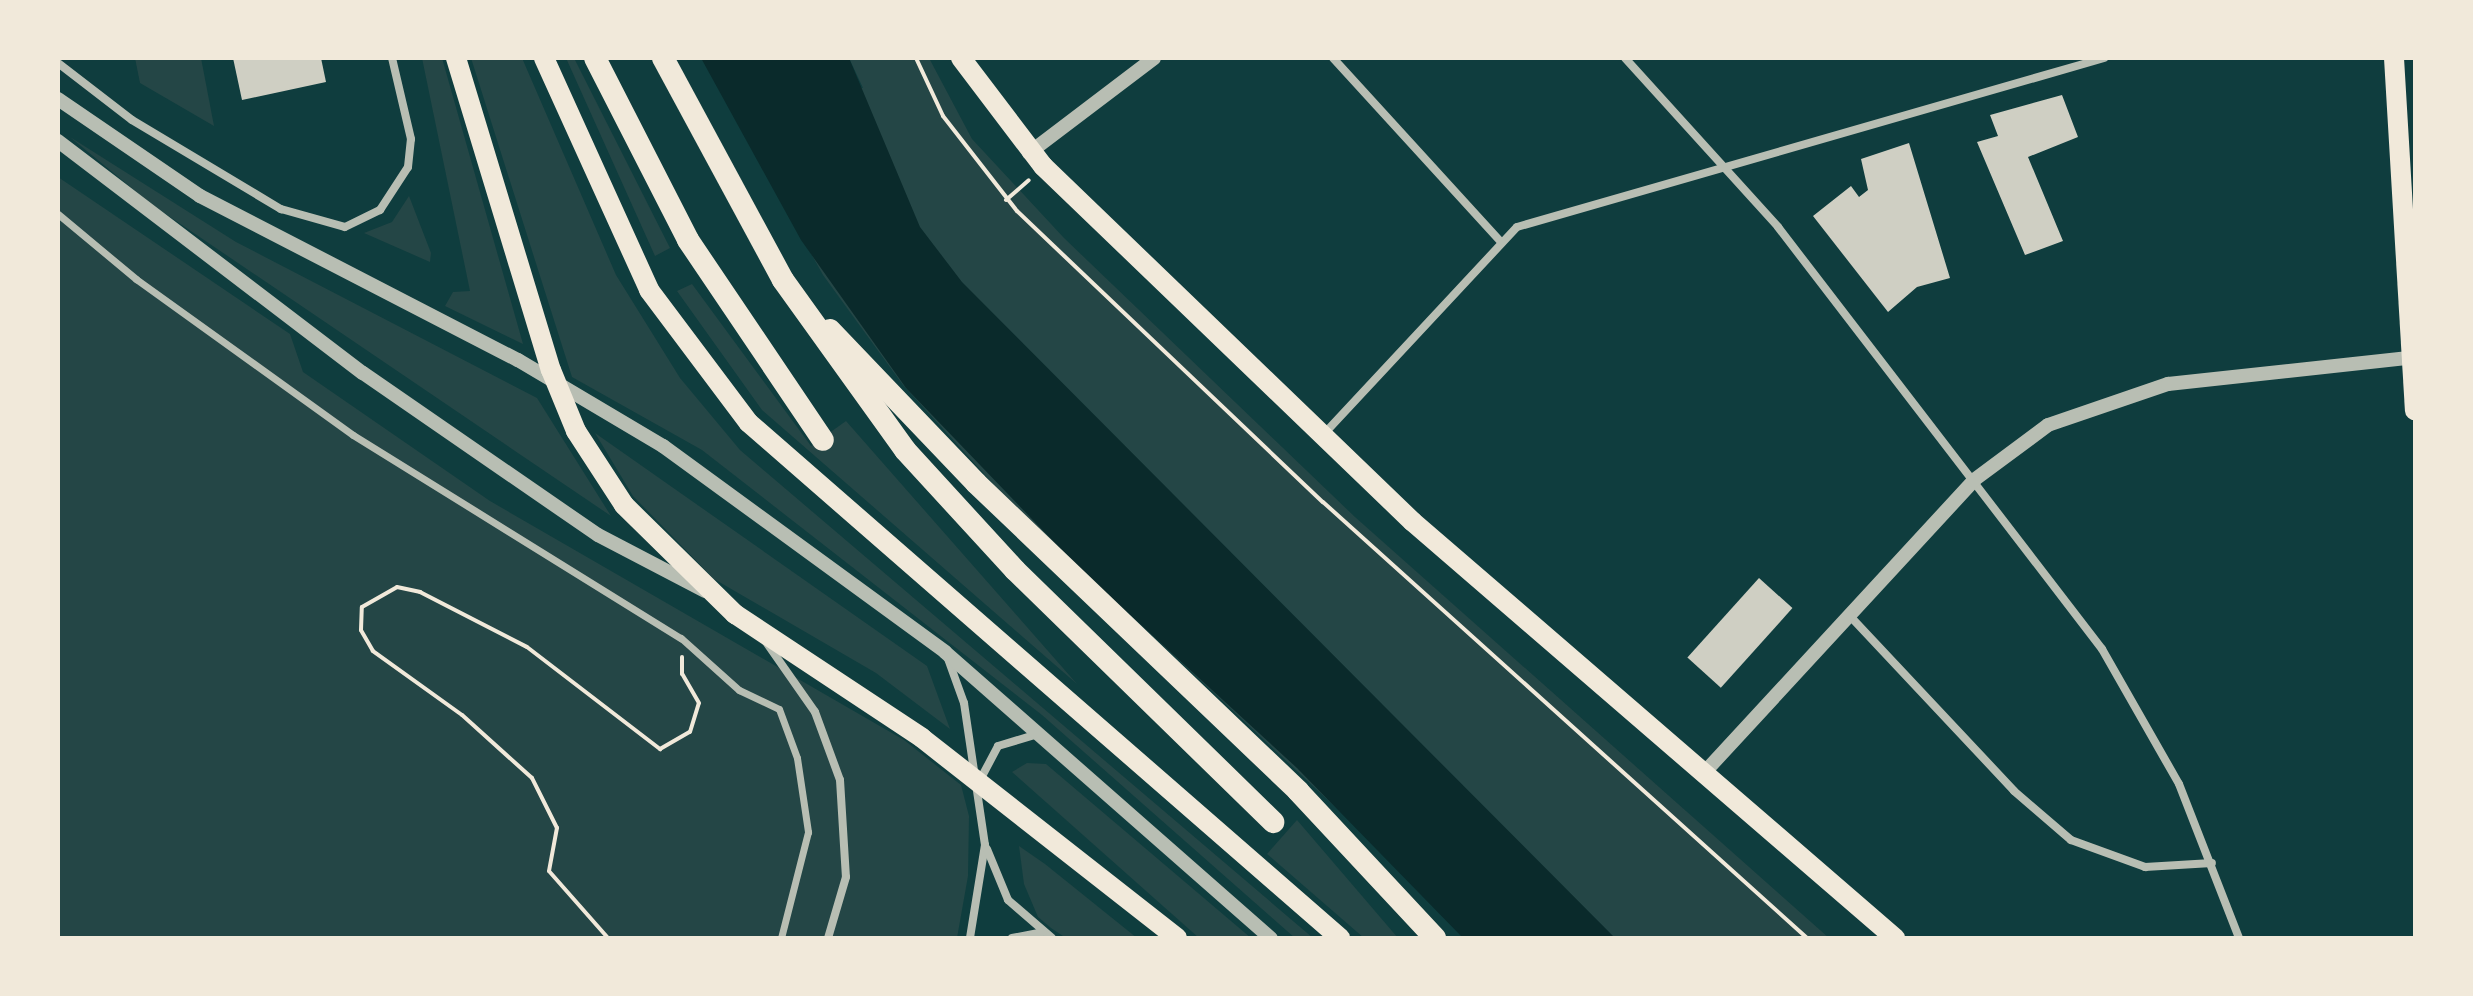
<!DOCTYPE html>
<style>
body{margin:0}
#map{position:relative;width:2473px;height:996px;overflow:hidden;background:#0f3d3e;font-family:Manrope,sans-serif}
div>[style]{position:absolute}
.green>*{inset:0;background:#244646}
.water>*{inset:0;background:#0a2a2b}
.building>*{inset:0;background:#cfcfc3;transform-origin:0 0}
.path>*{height:4px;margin:-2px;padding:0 2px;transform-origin:2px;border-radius:2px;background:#f1e9da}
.pedestrian>*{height:7px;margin:-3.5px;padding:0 3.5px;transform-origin:3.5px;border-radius:3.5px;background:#b8beb3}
.minor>*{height:8px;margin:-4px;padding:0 4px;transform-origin:4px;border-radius:4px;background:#b8beb3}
.tertiary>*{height:14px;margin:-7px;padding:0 7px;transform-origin:7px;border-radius:7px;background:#b8beb3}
.primary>*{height:20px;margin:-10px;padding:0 10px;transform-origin:10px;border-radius:10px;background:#f1e9da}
.motorway>*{height:22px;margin:-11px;padding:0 11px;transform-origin:11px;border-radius:11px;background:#f1e9da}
span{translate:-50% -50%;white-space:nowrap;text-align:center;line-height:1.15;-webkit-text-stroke:7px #f1e9da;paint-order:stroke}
.frame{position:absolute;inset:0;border:60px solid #f1e9da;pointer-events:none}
</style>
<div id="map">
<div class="green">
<div style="clip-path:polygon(135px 58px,201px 58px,214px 126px,140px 83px)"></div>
<div style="clip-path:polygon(422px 58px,442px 58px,523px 344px,445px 306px,453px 292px,470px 291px)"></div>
<div style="clip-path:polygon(471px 58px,522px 58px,616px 275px,680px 378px,740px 450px,1313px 938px,1295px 938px,1042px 715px,702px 450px,572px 377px)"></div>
<div style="clip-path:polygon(566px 58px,574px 58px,670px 248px,655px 256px)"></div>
<div style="clip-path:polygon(702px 58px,863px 88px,849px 58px,929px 58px,972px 139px,1064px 238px,1355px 517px,1829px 938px,1475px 938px,1007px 499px,903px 385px,823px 275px)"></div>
<div style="clip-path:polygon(70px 137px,236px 242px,537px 398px,611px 516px,151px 204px)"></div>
<div style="clip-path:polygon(58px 177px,290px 334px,303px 372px,490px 501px,904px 740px,961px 785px,969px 816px,968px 876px,957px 938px,58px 938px)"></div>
<div style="clip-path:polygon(409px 196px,431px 253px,430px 262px,364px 233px,392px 222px)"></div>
<div style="clip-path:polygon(692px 284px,811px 446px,846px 421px,1077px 684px,762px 410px,677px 291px)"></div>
<div style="clip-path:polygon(595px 433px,927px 666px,950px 729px,876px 673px,714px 579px,633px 496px)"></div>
<div style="clip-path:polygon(1027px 763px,1046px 764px,1251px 938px,1199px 938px,1012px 772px)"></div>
<div style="clip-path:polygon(1297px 820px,1398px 938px,1364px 938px,1267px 854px)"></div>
<div style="clip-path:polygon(1019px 846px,1045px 864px,1137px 938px,1066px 938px,1051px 928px,1038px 917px,1024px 884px)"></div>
</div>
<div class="water">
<div style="clip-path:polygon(701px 58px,849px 58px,920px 227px,962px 282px,1615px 938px,1463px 938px,1297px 768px,1079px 568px,906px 388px,801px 240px)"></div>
</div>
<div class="building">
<div style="clip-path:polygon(233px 58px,321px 58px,326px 82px,242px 100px)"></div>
<div style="clip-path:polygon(2062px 95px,2078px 137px,2028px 157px,2063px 241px,2025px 255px,1977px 142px,1998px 136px,1990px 115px)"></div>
<div style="clip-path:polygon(1909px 143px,1950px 278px,1917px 287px,1888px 312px,1813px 216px,1851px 186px,1859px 197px,1868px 190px,1861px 159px)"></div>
<div style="left:1759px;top:578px;width:45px;height:107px;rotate:42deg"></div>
</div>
<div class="path">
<div style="left:916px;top:58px;width:64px;rotate:65deg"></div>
<div style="left:943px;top:116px;width:120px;rotate:52.1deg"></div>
<div style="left:1017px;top:211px;width:422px;rotate:43.6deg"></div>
<div style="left:1323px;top:502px;width:651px;rotate:42.01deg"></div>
<div style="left:1006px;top:200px;width:30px;rotate:-41deg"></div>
<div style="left:608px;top:938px;width:89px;rotate:-131.4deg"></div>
<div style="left:549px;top:871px;width:44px;rotate:-79.5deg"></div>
<div style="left:557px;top:828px;width:56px;rotate:-116.6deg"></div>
<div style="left:532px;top:778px;width:94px;rotate:-138deg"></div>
<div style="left:462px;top:715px;width:110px;rotate:-144.3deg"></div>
<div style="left:373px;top:651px;width:24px;rotate:-120deg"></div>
<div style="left:361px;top:630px;width:23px;rotate:-88deg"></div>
<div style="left:362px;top:607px;width:40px;rotate:-29.7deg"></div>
<div style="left:397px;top:587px;width:24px;rotate:12deg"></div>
<div style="left:420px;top:592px;width:120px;rotate:27.2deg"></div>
<div style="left:527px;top:647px;width:168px;rotate:37.5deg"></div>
<div style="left:660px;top:749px;width:34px;rotate:-30deg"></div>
<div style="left:690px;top:732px;width:30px;rotate:-73deg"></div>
<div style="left:699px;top:703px;width:34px;rotate:-120deg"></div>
<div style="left:682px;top:674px;width:17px;rotate:-90deg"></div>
</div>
<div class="pedestrian">
<div style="left:58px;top:214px;width:102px;rotate:39.8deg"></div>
<div style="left:136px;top:279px;width:267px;rotate:35.7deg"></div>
<div style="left:353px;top:435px;width:386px;rotate:31.8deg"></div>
<div style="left:681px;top:638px;width:78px;rotate:41.9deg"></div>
<div style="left:739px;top:690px;width:44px;rotate:25.4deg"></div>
<div style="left:779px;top:709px;width:52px;rotate:69.8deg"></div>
<div style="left:797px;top:758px;width:75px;rotate:81.5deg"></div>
<div style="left:808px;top:832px;width:109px;rotate:104.3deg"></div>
</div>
<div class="minor">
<div style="left:1333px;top:58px;width:248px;rotate:47.6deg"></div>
<div style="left:1625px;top:58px;width:228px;rotate:47.8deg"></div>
<div style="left:1778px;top:227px;width:532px;rotate:52.48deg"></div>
<div style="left:2102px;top:649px;width:155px;rotate:60.3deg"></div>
<div style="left:2179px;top:784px;width:165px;rotate:68.7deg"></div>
<div style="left:58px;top:63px;width:93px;rotate:37.6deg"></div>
<div style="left:132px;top:120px;width:174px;rotate:30.9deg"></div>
<div style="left:281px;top:209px;width:66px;rotate:15.7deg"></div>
<div style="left:345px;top:227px;width:39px;rotate:-26deg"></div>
<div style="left:380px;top:210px;width:51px;rotate:-56.9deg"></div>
<div style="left:408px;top:167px;width:28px;rotate:-84deg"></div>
<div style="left:411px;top:139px;width:83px;rotate:-103.2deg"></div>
<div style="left:1323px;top:435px;width:284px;rotate:-47deg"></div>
<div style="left:1517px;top:227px;width:611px;rotate:-16.06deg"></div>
<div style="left:1849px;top:615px;width:241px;rotate:46.8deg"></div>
<div style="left:2014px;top:791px;width:75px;rotate:40.7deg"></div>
<div style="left:2071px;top:840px;width:79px;rotate:20deg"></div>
<div style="left:2145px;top:867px;width:67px;rotate:-3.4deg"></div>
<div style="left:766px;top:642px;width:85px;rotate:55deg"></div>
<div style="left:815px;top:712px;width:72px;rotate:69.8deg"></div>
<div style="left:840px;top:780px;width:97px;rotate:86.5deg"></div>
<div style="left:846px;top:877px;width:64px;rotate:106.4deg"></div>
<div style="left:947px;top:656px;width:50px;rotate:70.1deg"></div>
<div style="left:964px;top:703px;width:144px;rotate:81.6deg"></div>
<div style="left:985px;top:845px;width:94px;rotate:99.2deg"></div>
<div style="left:980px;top:780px;width:38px;rotate:-62deg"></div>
<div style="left:998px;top:746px;width:42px;rotate:-16.7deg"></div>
<div style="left:987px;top:849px;width:55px;rotate:67.6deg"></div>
<div style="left:1008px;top:900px;width:58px;rotate:40.8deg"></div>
<div style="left:1012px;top:938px;width:31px;rotate:-11deg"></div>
</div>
<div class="tertiary">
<div style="left:58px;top:99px;width:172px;rotate:34.3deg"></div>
<div style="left:200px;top:196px;width:358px;rotate:27.3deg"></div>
<div style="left:518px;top:360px;width:169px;rotate:30.7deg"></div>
<div style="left:663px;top:446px;width:349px;rotate:36.1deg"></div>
<div style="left:945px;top:652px;width:434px;rotate:41.3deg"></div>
<div style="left:58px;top:141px;width:383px;rotate:37.3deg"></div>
<div style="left:363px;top:373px;width:285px;rotate:34.6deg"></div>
<div style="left:598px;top:535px;width:121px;rotate:27.6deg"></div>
<div style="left:1029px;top:153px;width:157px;rotate:-37.2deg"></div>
<div style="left:1703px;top:774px;width:400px;rotate:-47.3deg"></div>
<div style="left:1974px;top:480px;width:92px;rotate:-36.6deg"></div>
<div style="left:2048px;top:425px;width:127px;rotate:-18.9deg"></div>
<div style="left:2168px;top:384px;width:242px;rotate:-6.2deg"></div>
</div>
<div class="primary">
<div style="left:456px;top:58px;width:326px;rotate:73.1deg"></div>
<div style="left:551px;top:370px;width:66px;rotate:67.7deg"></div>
<div style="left:576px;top:431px;width:88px;rotate:57deg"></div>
<div style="left:624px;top:505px;width:156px;rotate:44.5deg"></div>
<div style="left:735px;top:614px;width:224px;rotate:33.5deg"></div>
<div style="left:922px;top:738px;width:324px;rotate:38.1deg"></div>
<div style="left:544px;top:58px;width:255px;rotate:65.6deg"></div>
<div style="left:649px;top:290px;width:166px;rotate:53.1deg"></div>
<div style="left:749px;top:423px;width:784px;rotate:41.07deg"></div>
<div style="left:961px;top:58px;width:136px;rotate:52.8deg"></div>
<div style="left:1043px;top:166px;width:513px;rotate:43.9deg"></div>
<div style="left:1413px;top:522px;width:637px;rotate:40.8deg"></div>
<div style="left:2394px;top:58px;width:353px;rotate:86.6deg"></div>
</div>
<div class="motorway">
<div style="left:595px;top:58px;width:204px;rotate:62.9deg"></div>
<div style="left:688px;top:240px;width:241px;rotate:56deg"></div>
<div style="left:663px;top:58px;width:252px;rotate:61.6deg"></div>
<div style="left:783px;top:280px;width:209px;rotate:54.3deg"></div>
<div style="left:905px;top:450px;width:163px;rotate:47.5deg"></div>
<div style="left:1015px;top:570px;width:361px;rotate:44.3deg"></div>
<div style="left:830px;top:330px;width:211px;rotate:46.3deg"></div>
<div style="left:976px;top:483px;width:446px;rotate:43.7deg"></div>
<div style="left:1298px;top:791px;width:201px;rotate:47deg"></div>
</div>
<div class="frame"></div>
</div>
